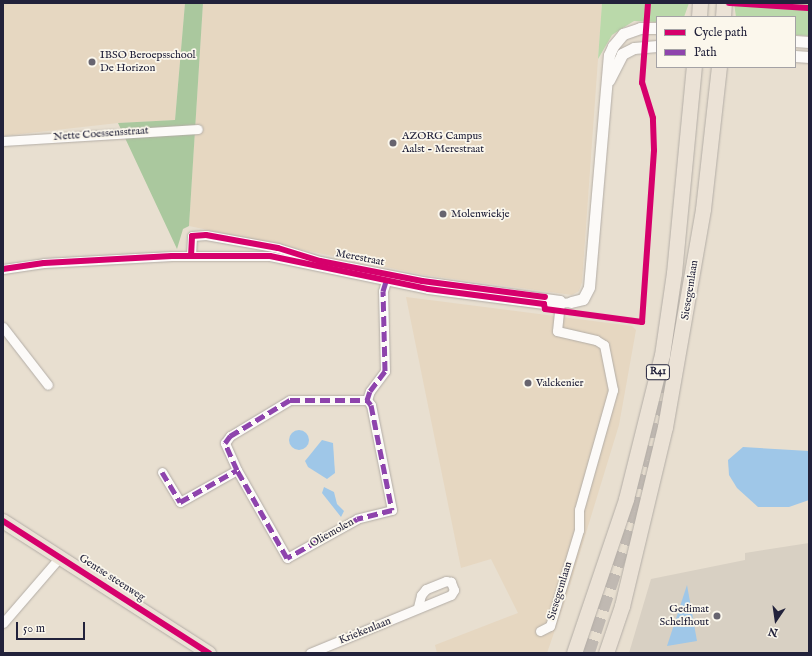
<!DOCTYPE html>
<style>
body{margin:0}
#map{position:relative;width:812px;height:656px;overflow:hidden;background:#e8dfd0;font-family:"IM FELL English",serif}
div>[style]{position:absolute}
.built>*{inset:0;background:#e6d7c1}
.industrial>*{inset:0;background:#d8d0c3}
.green>*{inset:0;background:#bad9aa}
.forest>*{inset:0;background:#aac89e}
.water>*{inset:0;background:#9fc7e8}
.round{border-radius:50%}
.trunk-tunnel>*{height:15px;margin-top:-7.5px;transform-origin:0;background:repeating-linear-gradient(90deg,#c0b9b2 0 15px,transparent 0 23px)}
.roads{filter:drop-shadow(0 0 1px #b3ada6) drop-shadow(0 0 1px #b3ada6)}
.minor>*{height:9px;margin:-4.5px;padding:0 4.5px;transform-origin:4.5px;border-radius:4.5px;background:#fcfaf8}
.tertiary>*{height:11px;margin:-5.5px;padding:0 5.5px;transform-origin:5.5px;border-radius:5.5px;background:#fcfaf8}
.primary>*{height:14px;margin:-7px;padding:0 7px;transform-origin:7px;border-radius:7px;background:#ebe2d6}
.trunk>*{height:15px;margin:-7.5px;padding:0 7.5px;transform-origin:7.5px;border-radius:7.5px;background:#ebe2d6}
.quiet>*{height:5px;margin-top:-2.5px;transform-origin:0;background:repeating-linear-gradient(90deg,#8e44ad 0 10px,transparent 0 15px)}
.cycleway>*{height:6px;margin:-3px;padding:0 3px;transform-origin:3px;border-radius:3px;background:#d6006c}
.dots>*{width:11px;height:11px;translate:-50% -50%;box-sizing:border-box;border:2px solid #fbf7ec;border-radius:50%}
span{translate:-50% -50%;white-space:nowrap;text-align:center;line-height:1.15;-webkit-text-stroke:3.5px #fbf7ec;paint-order:stroke}
.shield-label span{padding:1px 3px;background:#fbf7ec;border:1px solid;border-radius:3px;-webkit-text-stroke-width:0}
.shield-label{font-size:10px;color:#22223b;font-weight:700}
.poi-label{font-size:11px;color:#22223b}
.left{translate:0 -50%;text-align:left}
.right{translate:-100% -50%;text-align:right}
.street-label{font-size:11px;color:#22223b}
.frame{position:absolute;inset:0;border:4px solid #22223b;pointer-events:none}
.legend{position:absolute;left:656px;top:16px;width:140px;height:52px;box-sizing:border-box;background:#fbf7ec;border:1px solid #a4a2a5;margin:0;padding:5px 7px;list-style:none;font-size:12px;color:#22223b}
.legend li{display:flex;align-items:center;gap:8px;height:20px}
.legend b{width:20px;border:1px solid #a4a2a5}
.north{position:absolute;left:756px;top:600px;width:40px;height:40px;-webkit-text-stroke:3px #fbf7ec;paint-order:stroke;rotate:193deg;font-size:11px;font-weight:700;line-height:16px;text-align:center;color:#22223b}
.north::after{content:'';display:block;margin:auto;width:14px;height:18px;background:#22223b;clip-path:polygon(50% 0,100% 100%,50% 72%,0 100%)}
.scale{position:absolute;left:16px;top:622px;width:69px;height:18px;box-sizing:border-box;border:2px solid #22223b;border-top:0;padding-left:5px;font-size:12px;line-height:14px;white-space:nowrap;color:#22223b;-webkit-text-stroke:3px #fbf7ec;paint-order:stroke}
</style>
<div id="map">
<div class="built">
<div style="clip-path:polygon(3px 3px,185px 3px,175px 120px,118px 123px,3px 136px)"></div>
<div style="clip-path:polygon(203px 3px,602px 3px,582px 282px,579px 291px,572px 295px,424px 275px,189px 226px)"></div>
<div style="clip-path:polygon(406px 297px,632px 326px,636px 330px,619px 425px,567px 595px,547px 653px,437px 653px,435px 645px,518px 613px,491px 559px,461px 568px)"></div>
</div>
<div class="industrial">
<div style="clip-path:polygon(809px 543px,809px 653px,629px 653px,651px 579px,745px 560px,745px 553px)"></div>
</div>
<div class="green">
<div style="clip-path:polygon(602px 3px,689px 3px,684px 17px,657px 17px,657px 22px,634px 21px,626px 26px,612px 35px,598px 59px)"></div>
<div style="clip-path:polygon(734px 3px,809px 3px,809px 36px,795px 35px,795px 17px,736px 17px)"></div>
</div>
<div class="forest">
<div style="clip-path:polygon(185px 3px,203px 3px,189px 226px,183px 229px,177px 249px,118px 123px,175px 120px)"></div>
</div>
<div class="water">
<div class="round" style="left:289px;top:430px;width:20px;height:20px"></div>
<div style="clip-path:polygon(322px 440px,333px 443px,335px 473px,327px 479px,308px 467px,305px 461px)"></div>
<div style="clip-path:polygon(743px 447px,809px 451px,809px 500px,789px 507px,758px 507px,737px 488px,729px 475px,728px 460px)"></div>
<div style="clip-path:polygon(324px 487px,334px 492px,337px 504px,344px 511px,341px 517px,322px 493px)"></div>
<div style="clip-path:polygon(687px 585px,697px 641px,667px 646px)"></div>
</div>
<div class="trunk-tunnel">
<div style="left:587px;top:653px;width:150px;rotate:-71.7deg"></div>
<div style="left:634px;top:511px;width:53px;rotate:-74.6deg"></div>
<div style="left:648px;top:460px;width:93px;rotate:-79.4deg"></div>
</div>
<div class="roads">
<div class="minor">
<div style="left:3px;top:141px;width:195px;rotate:-3.5deg"></div>
<div style="left:191px;top:256px;width:20px;rotate:-87deg"></div>
<div style="left:192px;top:236px;width:14px;rotate:-4deg"></div>
<div style="left:206px;top:235px;width:73px;rotate:10.2deg"></div>
<div style="left:278px;top:248px;width:44px;rotate:17.2deg"></div>
<div style="left:320px;top:261px;width:104px;rotate:11.1deg"></div>
<div style="left:422px;top:281px;width:139px;rotate:7.8deg"></div>
<div style="left:3px;top:269px;width:41px;rotate:-8.3deg"></div>
<div style="left:44px;top:263px;width:128px;rotate:-3.1deg"></div>
<div style="left:172px;top:256px;width:98px"></div>
<div style="left:270px;top:256px;width:161px;rotate:11.8deg"></div>
<div style="left:428px;top:289px;width:117px;rotate:7.4deg"></div>
<div style="left:544px;top:304px;width:27px;rotate:-4deg"></div>
<div style="left:3px;top:327px;width:73px;rotate:52.2deg"></div>
<div style="left:290px;top:400px;width:77px"></div>
<div style="left:367px;top:400px;width:6px;rotate:51deg"></div>
<div style="left:371px;top:405px;width:107px;rotate:78.7deg"></div>
<div style="left:392px;top:510px;width:36px;rotate:166deg"></div>
<div style="left:357px;top:519px;width:80px;rotate:150.9deg"></div>
<div style="left:287px;top:558px;width:101px;rotate:-119.6deg"></div>
<div style="left:237px;top:470px;width:30px;rotate:-114deg"></div>
<div style="left:225px;top:443px;width:9px;rotate:-54deg"></div>
<div style="left:230px;top:436px;width:70px;rotate:-31deg"></div>
<div style="left:367px;top:400px;width:9px;rotate:-72deg"></div>
<div style="left:370px;top:391px;width:25px;rotate:-53deg"></div>
<div style="left:385px;top:371px;width:80px;rotate:-91.4deg"></div>
<div style="left:383px;top:291px;width:10px;rotate:-73deg"></div>
<div style="left:162px;top:472px;width:35px;rotate:59deg"></div>
<div style="left:180px;top:502px;width:65px;rotate:-29.3deg"></div>
<div style="left:3px;top:623px;width:87px;rotate:-49.2deg"></div>
<div style="left:540px;top:631px;width:11px;rotate:-27deg"></div>
<div style="left:550px;top:626px;width:100px;rotate:-73.2deg"></div>
<div style="left:579px;top:530px;width:20px;rotate:-90deg"></div>
<div style="left:579px;top:510px;width:125px;rotate:-74.2deg"></div>
<div style="left:613px;top:390px;width:46px;rotate:-101.3deg"></div>
<div style="left:604px;top:345px;width:9px;rotate:-148deg"></div>
<div style="left:596px;top:340px;width:40px;rotate:-167deg"></div>
<div style="left:557px;top:331px;width:31px;rotate:-84deg"></div>
<div style="left:310px;top:653px;width:152px;rotate:-22.4deg"></div>
<div style="left:451px;top:595px;width:6px;rotate:-59deg"></div>
<div style="left:454px;top:590px;width:9px;rotate:-111deg"></div>
<div style="left:451px;top:582px;width:5px;rotate:-169deg"></div>
<div style="left:446px;top:581px;width:22px;rotate:158deg"></div>
<div style="left:426px;top:589px;width:8px;rotate:130deg"></div>
<div style="left:421px;top:595px;width:12px;rotate:104deg"></div>
</div>
<div class="tertiary">
<div style="left:795px;top:41px;width:14px;rotate:4deg"></div>
<div style="left:795px;top:56px;width:14px;rotate:4deg"></div>
<div style="left:609px;top:80px;width:29px;rotate:-63deg"></div>
<div style="left:622px;top:54px;width:13px;rotate:-27deg"></div>
<div style="left:634px;top:48px;width:23px;rotate:-5deg"></div>
<div style="left:571px;top:302px;width:12px;rotate:-14deg"></div>
<div style="left:583px;top:299px;width:13px;rotate:-63deg"></div>
<div style="left:589px;top:287px;width:233px;rotate:-85.1deg"></div>
<div style="left:609px;top:55px;width:10px;rotate:-66deg"></div>
<div style="left:613px;top:46px;width:16px;rotate:-50deg"></div>
<div style="left:623px;top:34px;width:18px;rotate:-19deg"></div>
<div style="left:640px;top:28px;width:17px"></div>
</div>
<div class="primary">
<div style="left:3px;top:521px;width:245px;rotate:32.7deg"></div>
</div>
<div class="trunk">
<div style="left:699px;top:17px;width:14px;rotate:-86deg"></div>
<div style="left:723px;top:17px;width:14px;rotate:-86deg"></div>
<div style="left:574px;top:653px;width:163px;rotate:-71.3deg"></div>
<div style="left:626px;top:499px;width:148px;rotate:-76deg"></div>
<div style="left:662px;top:355px;width:83px;rotate:-81.7deg"></div>
<div style="left:674px;top:273px;width:207px;rotate:-84.5deg"></div>
<div style="left:606px;top:653px;width:50px;rotate:-71.2deg"></div>
<div style="left:622px;top:606px;width:184px;rotate:-76.5deg"></div>
<div style="left:665px;top:427px;width:221px;rotate:-80.1deg"></div>
<div style="left:703px;top:209px;width:143px;rotate:-83.6deg"></div>
</div>
</div>
<div class="quiet">
<div style="left:290px;top:400px;width:77px"></div>
<div style="left:367px;top:400px;width:6px;rotate:51deg"></div>
<div style="left:371px;top:405px;width:107px;rotate:78.7deg"></div>
<div style="left:392px;top:510px;width:36px;rotate:166deg"></div>
<div style="left:357px;top:519px;width:80px;rotate:150.9deg"></div>
<div style="left:287px;top:558px;width:101px;rotate:-119.6deg"></div>
<div style="left:237px;top:470px;width:30px;rotate:-114deg"></div>
<div style="left:225px;top:443px;width:9px;rotate:-54deg"></div>
<div style="left:230px;top:436px;width:70px;rotate:-31deg"></div>
<div style="left:367px;top:400px;width:9px;rotate:-72deg"></div>
<div style="left:370px;top:391px;width:25px;rotate:-53deg"></div>
<div style="left:385px;top:371px;width:80px;rotate:-91.4deg"></div>
<div style="left:383px;top:291px;width:10px;rotate:-73deg"></div>
<div style="left:162px;top:472px;width:35px;rotate:59deg"></div>
<div style="left:180px;top:502px;width:65px;rotate:-29.3deg"></div>
</div>
<div class="cycleway">
<div style="left:729px;top:3px;width:80px;rotate:3.6deg"></div>
<div style="left:191px;top:256px;width:20px;rotate:-87deg"></div>
<div style="left:192px;top:236px;width:14px;rotate:-4deg"></div>
<div style="left:206px;top:235px;width:73px;rotate:10.2deg"></div>
<div style="left:278px;top:248px;width:44px;rotate:17.2deg"></div>
<div style="left:320px;top:261px;width:104px;rotate:11.1deg"></div>
<div style="left:422px;top:281px;width:124px;rotate:7.4deg"></div>
<div style="left:3px;top:269px;width:41px;rotate:-8.3deg"></div>
<div style="left:44px;top:263px;width:128px;rotate:-3.1deg"></div>
<div style="left:172px;top:256px;width:98px"></div>
<div style="left:270px;top:256px;width:161px;rotate:11.8deg"></div>
<div style="left:428px;top:289px;width:117px;rotate:7.4deg"></div>
<div style="left:544px;top:304px;width:5px;rotate:79deg"></div>
<div style="left:545px;top:309px;width:98px;rotate:7.6deg"></div>
<div style="left:642px;top:322px;width:172px;rotate:-86deg"></div>
<div style="left:654px;top:150px;width:32px;rotate:-92deg"></div>
<div style="left:653px;top:118px;width:37px;rotate:-107deg"></div>
<div style="left:642px;top:83px;width:80px;rotate:-85.7deg"></div>
<div style="left:3px;top:521px;width:245px;rotate:32.7deg"></div>
</div>
<div class="dots">
<div style="left:92px;top:62px;background:#67646f"></div>
<div style="left:393px;top:143px;background:#67646f"></div>
<div style="left:443px;top:214px;background:#67646f"></div>
<div style="left:528px;top:383px;background:#67646f"></div>
<div style="left:717px;top:616px;background:#67646f"></div>
</div>
<div class="shield-label">
<span style="left:658px;top:372px">R41</span>
</div>
<div class="poi-label">
<span class="left" style="left:100px;top:62px">IBSO Beroepsschool<br>De Horizon</span>
<span class="left" style="left:402px;top:143px">AZORG Campus<br>Aalst - Merestraat</span>
<span class="left" style="left:451px;top:214px">Molenwiekje</span>
<span class="left" style="left:536px;top:383px">Valckenier</span>
<span class="right" style="left:709px;top:616px">Gedimat<br>Schelfhout</span>
</div>
<div class="street-label">
<span style="left:101px;top:134px;rotate:-4deg">Nette Coessensstraat</span>
<span style="left:360px;top:258px;rotate:11deg">Merestraat</span>
<span style="left:690px;top:290px;rotate:-81deg">Siesegemlaan</span>
<span style="left:332px;top:533px;rotate:-29deg">Oliemolen</span>
<span style="left:112px;top:578px;rotate:33deg">Gentse steenweg</span>
<span style="left:560px;top:591px;rotate:-73deg">Siesegemlaan</span>
<span style="left:365px;top:631px;rotate:-22deg">Kriekenlaan</span>
</div>
<div class="frame"></div>
<ul class="legend">
<li><b style="height:5px;background:#d6006c"></b>Cycle path</li>
<li><b style="height:5px;background:#8e44ad"></b>Path</li>
</ul>
<div class="north">N</div>
<div class="scale">50 m</div>
</div>
